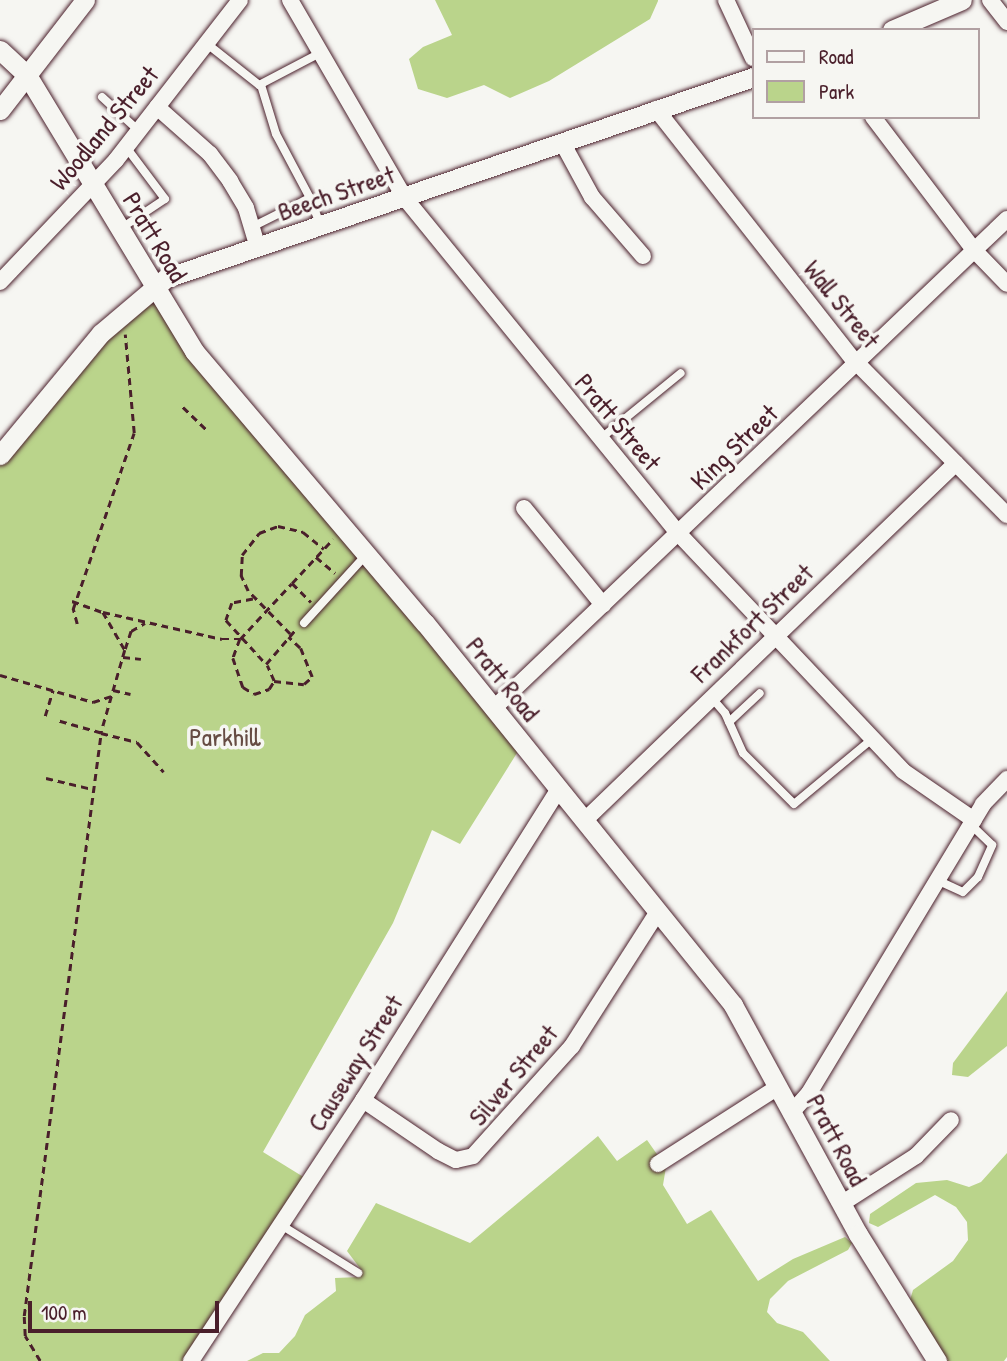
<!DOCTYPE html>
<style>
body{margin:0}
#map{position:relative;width:1007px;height:1361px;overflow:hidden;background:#f6f6f2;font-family:"Patrick Hand",sans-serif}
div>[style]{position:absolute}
.green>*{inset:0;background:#bad48b}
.path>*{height:2.5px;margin-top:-1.25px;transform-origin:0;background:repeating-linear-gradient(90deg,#4a1f2b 0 7px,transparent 0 12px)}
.roads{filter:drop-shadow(0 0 2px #4a1f2b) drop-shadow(0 0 2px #4a1f2b)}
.service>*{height:8px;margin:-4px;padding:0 4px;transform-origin:4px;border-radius:4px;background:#f6f6f2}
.minor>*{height:16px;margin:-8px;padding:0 8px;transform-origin:8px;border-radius:8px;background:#f6f6f2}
.tertiary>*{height:19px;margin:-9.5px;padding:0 9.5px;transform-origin:9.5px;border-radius:9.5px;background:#f6f6f2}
span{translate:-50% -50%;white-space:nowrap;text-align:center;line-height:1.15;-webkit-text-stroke:7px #f6f6f2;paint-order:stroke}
.street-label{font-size:26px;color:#4a1f2b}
.park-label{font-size:26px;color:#664c43}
.legend{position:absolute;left:752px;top:28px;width:228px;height:91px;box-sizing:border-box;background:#f6f6f2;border:2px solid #b1a0a2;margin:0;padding:9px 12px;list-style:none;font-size:21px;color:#4a1f2b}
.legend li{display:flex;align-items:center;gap:14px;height:35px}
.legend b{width:35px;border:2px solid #b1a0a2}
.scale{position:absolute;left:28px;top:1301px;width:191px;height:32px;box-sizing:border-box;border:4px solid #4a1f2b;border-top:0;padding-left:9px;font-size:21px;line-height:24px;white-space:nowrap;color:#4a1f2b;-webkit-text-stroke:5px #f6f6f2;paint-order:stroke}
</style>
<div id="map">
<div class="green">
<div style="clip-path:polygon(435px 0,658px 0,658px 1px,650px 19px,549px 81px,510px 98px,484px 85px,447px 98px,418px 89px,409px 59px,423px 47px,452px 35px)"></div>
<div style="clip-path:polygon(162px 299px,522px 745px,460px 844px,432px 830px,393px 923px,263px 1152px,310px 1181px,189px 1361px,0 1361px,0 455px,134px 302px)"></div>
<div style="clip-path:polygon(1007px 991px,1007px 1046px,968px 1077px,952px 1075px,953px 1063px)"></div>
<div style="clip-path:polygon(598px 1136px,617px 1161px,647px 1140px,666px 1167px,663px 1185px,687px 1224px,711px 1210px,758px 1281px,793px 1259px,845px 1237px,852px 1243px,848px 1250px,788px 1281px,770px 1299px,767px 1312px,777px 1323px,803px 1332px,830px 1361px,247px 1361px,263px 1353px,279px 1353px,295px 1336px,305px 1315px,336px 1291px,335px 1278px,360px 1277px,362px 1271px,347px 1251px,376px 1203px,470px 1243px)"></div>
<div style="clip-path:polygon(1007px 1153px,1007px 1357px,1004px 1361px,945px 1361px,910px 1300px,913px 1290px,953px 1261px,968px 1240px,967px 1222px,956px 1207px,935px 1195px,878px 1227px,869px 1223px,870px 1214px,916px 1183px,947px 1180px,969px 1187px,981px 1182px)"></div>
</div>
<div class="path">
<div style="left:183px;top:407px;width:36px;rotate:44deg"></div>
<div style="left:316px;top:557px;width:25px;rotate:40deg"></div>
<div style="left:292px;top:583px;width:60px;rotate:-47deg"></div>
<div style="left:253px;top:599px;width:21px;rotate:169deg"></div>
<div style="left:232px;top:603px;width:18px;rotate:109deg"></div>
<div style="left:226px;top:620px;width:59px;rotate:47.7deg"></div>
<div style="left:266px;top:664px;width:46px;rotate:-49.4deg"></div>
<div style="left:72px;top:601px;width:33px;rotate:20deg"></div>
<div style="left:103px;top:612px;width:122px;rotate:12.8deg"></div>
<div style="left:222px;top:639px;width:18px"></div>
<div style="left:240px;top:639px;width:76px;rotate:-47.1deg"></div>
<div style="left:292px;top:583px;width:27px;rotate:45deg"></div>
<div style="left:103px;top:612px;width:44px;rotate:59.9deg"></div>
<div style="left:125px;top:650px;width:86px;rotate:106.1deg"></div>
<div style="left:101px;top:733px;width:37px;rotate:14deg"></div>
<div style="left:137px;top:742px;width:40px;rotate:48deg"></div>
<div style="left:77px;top:624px;width:16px;rotate:-105deg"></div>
<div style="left:73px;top:609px;width:186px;rotate:-70.9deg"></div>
<div style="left:134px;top:433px;width:99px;rotate:-95.2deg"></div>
<div style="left:290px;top:634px;width:60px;rotate:-134.3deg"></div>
<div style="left:248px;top:591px;width:17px;rotate:-115deg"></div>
<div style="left:241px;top:576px;width:21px;rotate:-87deg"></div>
<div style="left:242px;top:555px;width:28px;rotate:-52deg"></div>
<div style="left:259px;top:533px;width:20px;rotate:-20deg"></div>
<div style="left:278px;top:526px;width:26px;rotate:13deg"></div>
<div style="left:303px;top:532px;width:27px;rotate:39deg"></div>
<div style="left:240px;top:639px;width:20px;rotate:110deg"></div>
<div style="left:233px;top:658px;width:31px;rotate:71deg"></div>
<div style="left:243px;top:687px;width:13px;rotate:32deg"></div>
<div style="left:254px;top:694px;width:16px;rotate:-18deg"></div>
<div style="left:269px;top:689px;width:9px;rotate:-58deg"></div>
<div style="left:274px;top:681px;width:17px;rotate:-114deg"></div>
<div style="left:125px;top:649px;width:19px;rotate:-72deg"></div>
<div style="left:131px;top:631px;width:16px;rotate:-30deg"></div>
<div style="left:123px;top:657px;width:18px;rotate:6deg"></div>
<div style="left:0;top:675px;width:97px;rotate:16.2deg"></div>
<div style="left:93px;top:702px;width:19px;rotate:-18deg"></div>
<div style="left:274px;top:681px;width:30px;rotate:6deg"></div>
<div style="left:304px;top:684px;width:11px;rotate:-41deg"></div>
<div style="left:312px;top:677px;width:31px;rotate:-112deg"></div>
<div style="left:300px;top:648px;width:16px;rotate:-137deg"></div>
<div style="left:113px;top:690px;width:18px;rotate:13deg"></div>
<div style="left:45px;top:716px;width:27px;rotate:-73deg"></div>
<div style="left:46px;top:778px;width:47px;rotate:13.4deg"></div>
<div style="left:40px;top:1361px;width:29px;rotate:-121deg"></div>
<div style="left:25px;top:1336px;width:20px;rotate:-93deg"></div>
<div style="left:24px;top:1316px;width:588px;rotate:-82.48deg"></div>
<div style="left:101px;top:733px;width:44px;rotate:-164.1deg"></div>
</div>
<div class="roads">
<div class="service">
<div style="left:206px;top:43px;width:68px;rotate:38.4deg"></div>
<div style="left:259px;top:85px;width:69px;rotate:-27.7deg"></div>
<div style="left:261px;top:85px;width:51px;rotate:73deg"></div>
<div style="left:276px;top:134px;width:72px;rotate:62deg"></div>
<div style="left:102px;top:97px;width:50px;rotate:42.6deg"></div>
<div style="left:252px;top:227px;width:65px;rotate:-26.6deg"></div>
<div style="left:310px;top:198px;width:30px;rotate:69deg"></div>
<div style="left:120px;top:229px;width:54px;rotate:-33.7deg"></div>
<div style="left:165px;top:199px;width:65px;rotate:-126.9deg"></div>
<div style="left:600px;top:439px;width:104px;rotate:-39.2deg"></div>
<div style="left:304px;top:623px;width:91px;rotate:-47.7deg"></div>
<div style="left:711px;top:697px;width:21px;rotate:49deg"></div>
<div style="left:725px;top:713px;width:44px;rotate:65.8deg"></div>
<div style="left:743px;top:753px;width:72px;rotate:45deg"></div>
<div style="left:794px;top:804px;width:102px;rotate:-39.8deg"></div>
<div style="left:729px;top:722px;width:42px;rotate:-43.1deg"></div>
<div style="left:939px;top:881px;width:26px;rotate:25deg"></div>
<div style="left:963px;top:892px;width:21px;rotate:-45deg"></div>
<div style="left:978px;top:877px;width:35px;rotate:-66deg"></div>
<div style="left:992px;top:845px;width:29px;rotate:-136deg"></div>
<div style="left:281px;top:1225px;width:91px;rotate:31.9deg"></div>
</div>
<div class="minor">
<div style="left:290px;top:0;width:228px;rotate:59.9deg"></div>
<div style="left:404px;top:197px;width:435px;rotate:50.8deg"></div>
<div style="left:679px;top:534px;width:326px;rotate:46.6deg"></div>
<div style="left:903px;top:771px;width:86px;rotate:34.6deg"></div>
<div style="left:726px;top:0;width:64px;rotate:65deg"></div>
<div style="left:990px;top:0;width:28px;rotate:52deg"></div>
<div style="left:157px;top:107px;width:71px;rotate:41.6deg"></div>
<div style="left:210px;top:154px;width:34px;rotate:53deg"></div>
<div style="left:230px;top:181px;width:31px;rotate:59deg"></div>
<div style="left:246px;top:208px;width:42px;rotate:73.3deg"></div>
<div style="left:656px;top:109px;width:318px;rotate:51.8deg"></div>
<div style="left:853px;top:359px;width:219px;rotate:45.4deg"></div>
<div style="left:873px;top:117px;width:167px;rotate:52.8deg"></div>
<div style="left:974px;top:250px;width:47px;rotate:45.9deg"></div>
<div style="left:562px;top:142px;width:63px;rotate:61.4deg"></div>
<div style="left:592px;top:197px;width:78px;rotate:49.2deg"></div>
<div style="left:0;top:282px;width:168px;rotate:-46.4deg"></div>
<div style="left:116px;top:160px;width:202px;rotate:-52.2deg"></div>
<div style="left:524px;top:508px;width:125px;rotate:50.8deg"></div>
<div style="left:493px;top:709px;width:710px;rotate:-43.63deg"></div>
<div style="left:584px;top:821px;width:516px;rotate:-43.9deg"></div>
<div style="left:363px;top:1100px;width:91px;rotate:34.2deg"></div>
<div style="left:438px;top:1151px;width:20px;rotate:27deg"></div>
<div style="left:456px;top:1160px;width:17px;rotate:-13deg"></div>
<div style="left:473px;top:1156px;width:148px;rotate:-48deg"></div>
<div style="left:572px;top:1046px;width:158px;rotate:-57.4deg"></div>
<div style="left:792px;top:1112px;width:25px;rotate:-48deg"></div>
<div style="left:809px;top:1093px;width:337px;rotate:-58.9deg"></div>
<div style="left:983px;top:804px;width:35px;rotate:-46deg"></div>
<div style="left:658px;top:1164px;width:143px;rotate:-32.7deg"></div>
<div style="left:841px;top:1204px;width:89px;rotate:-32.6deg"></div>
<div style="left:916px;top:1156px;width:50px;rotate:-45.8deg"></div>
<div style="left:191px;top:1361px;width:313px;rotate:-56.6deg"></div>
<div style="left:363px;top:1100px;width:366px;rotate:-57.8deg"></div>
</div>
<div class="tertiary">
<div style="left:892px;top:30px;width:76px;rotate:-23.2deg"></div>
<div style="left:0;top:50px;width:37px;rotate:43deg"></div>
<div style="left:27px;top:75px;width:323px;rotate:58.8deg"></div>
<div style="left:194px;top:351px;width:357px;rotate:49.7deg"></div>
<div style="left:425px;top:623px;width:491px;rotate:51.1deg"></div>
<div style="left:733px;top:1005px;width:261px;rotate:61.4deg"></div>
<div style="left:858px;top:1234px;width:150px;rotate:58.1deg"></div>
<div style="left:0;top:110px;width:139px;rotate:-52.3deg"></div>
<div style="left:0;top:455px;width:158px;rotate:-50.4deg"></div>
<div style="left:101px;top:333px;width:85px;rotate:-40.2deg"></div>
<div style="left:166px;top:278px;width:620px;rotate:-18.9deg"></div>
</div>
</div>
<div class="street-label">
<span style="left:104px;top:128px;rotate:-50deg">Woodland Street</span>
<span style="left:336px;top:193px;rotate:-19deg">Beech Street</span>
<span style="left:155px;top:237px;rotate:59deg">Pratt Road</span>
<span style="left:842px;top:304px;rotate:51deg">Wall Street</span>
<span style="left:618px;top:422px;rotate:50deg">Pratt Street</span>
<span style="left:734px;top:447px;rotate:-44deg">King Street</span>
<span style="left:752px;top:623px;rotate:-44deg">Frankfort Street</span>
<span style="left:503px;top:679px;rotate:51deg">Pratt Road</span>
<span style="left:355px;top:1063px;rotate:-58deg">Causeway Street</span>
<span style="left:513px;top:1075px;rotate:-50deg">Silver Street</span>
<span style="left:837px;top:1140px;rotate:62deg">Pratt Road</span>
</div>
<div class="park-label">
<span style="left:225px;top:737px">Parkhill</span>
</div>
<ul class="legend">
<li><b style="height:9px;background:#f6f6f2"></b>Road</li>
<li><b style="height:19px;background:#bad48b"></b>Park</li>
</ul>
<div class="scale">100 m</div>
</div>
